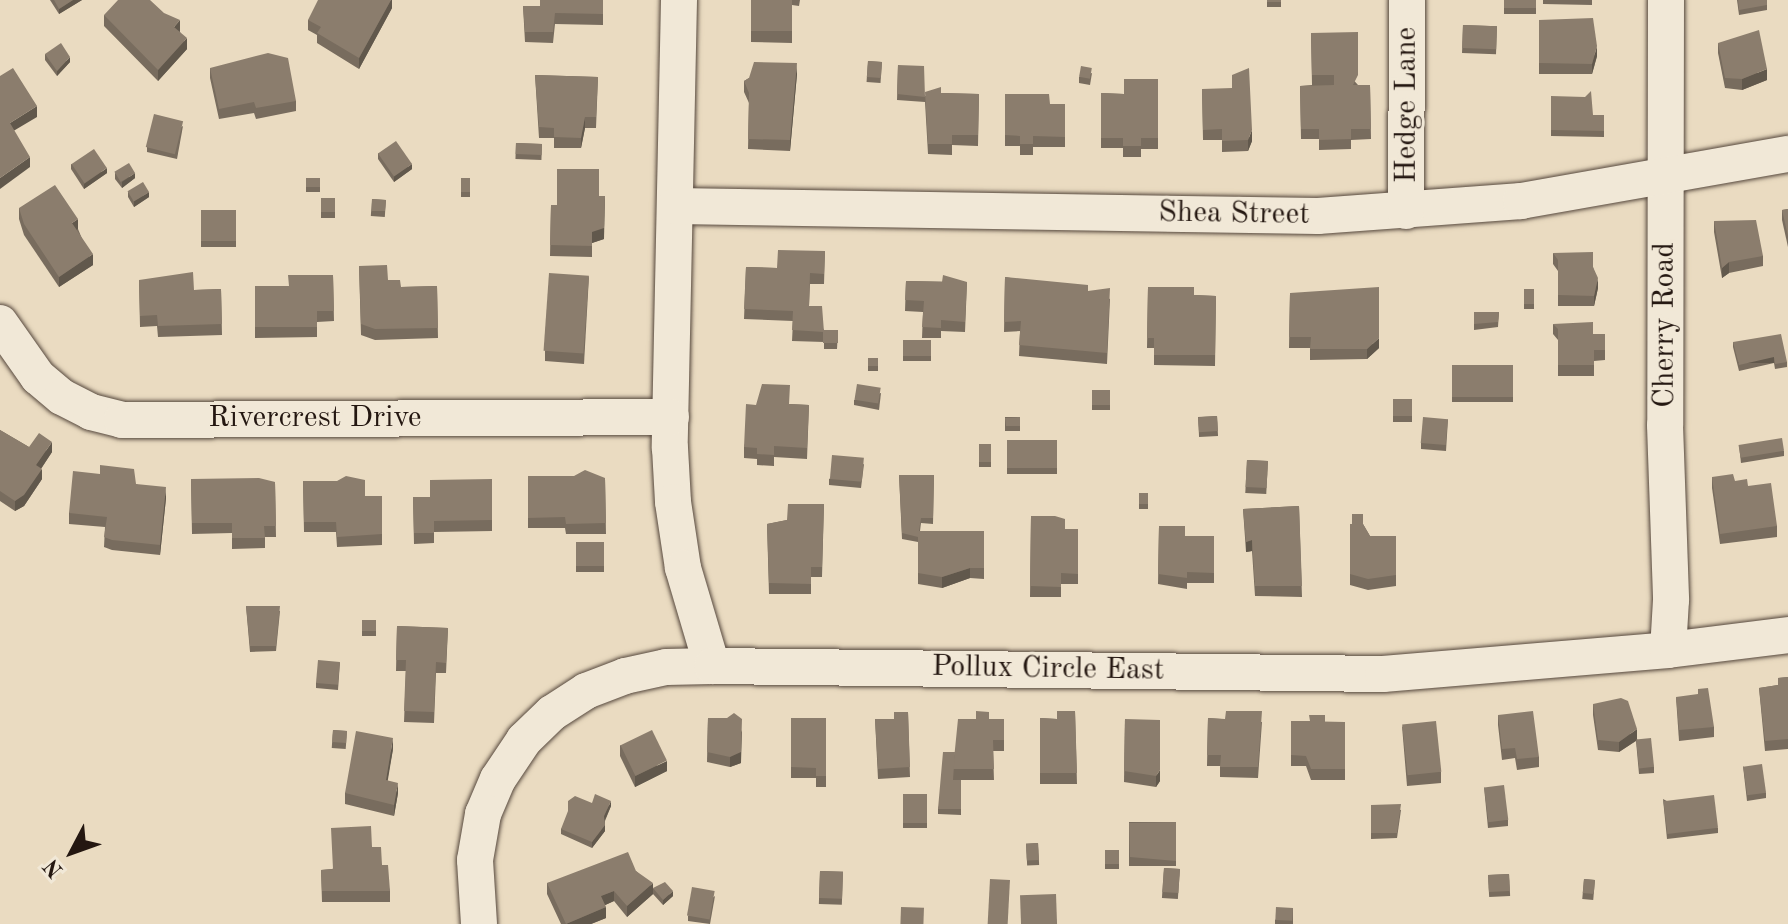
<!DOCTYPE html>
<style>
body{margin:0}
#map{position:relative;width:1788px;height:924px;overflow:hidden;background:#eadbc1;font-family:"Old Standard TT",serif}
div>[style]{position:absolute}
.roads{filter:drop-shadow(0 0 2px #56483d) drop-shadow(0 0 2px #56483d)}
.minor>*{height:36px;margin:-18px;padding:0 18px;transform-origin:18px;border-radius:18px;background:#f1e8d7}
.wall>*{inset:0;background:#786c5e;transform-origin:0 0}
.shaded-wall>*{inset:0;background:#61584c;transform-origin:0 0}
.building>*{inset:0;background:#8b7d6d;transform-origin:0 0}
span{translate:-50% -50%;white-space:nowrap;text-align:center;line-height:1.15;-webkit-text-stroke:6px #f1e8d7;paint-order:stroke}
.street-label{font-size:30px;color:#241711}
.north{position:absolute;left:32px;top:812px;width:80px;height:80px;-webkit-text-stroke:6px #f1e8d7;paint-order:stroke;rotate:229deg;font-size:22px;font-weight:700;line-height:32px;text-align:center;color:#241711}
.north::after{content:'';display:block;margin:auto;width:28px;height:36px;background:#241711;clip-path:polygon(50% 0,100% 100%,50% 72%,0 100%)}
</style>
<div id="map">
<div class="roads">
<div class="minor">
<div style="left:679px;top:0;width:448px;rotate:91.2deg"></div>
<div style="left:670px;top:448px;width:54px;rotate:86.8deg"></div>
<div style="left:673px;top:502px;width:67px;rotate:81.4deg"></div>
<div style="left:683px;top:568px;width:102px;rotate:73.5deg"></div>
<div style="left:1666px;top:0;width:425px;rotate:90.1deg"></div>
<div style="left:1665px;top:425px;width:175px;rotate:88deg"></div>
<div style="left:1671px;top:600px;width:50px;rotate:93.4deg"></div>
<div style="left:675px;top:206px;width:643px;rotate:0.89deg"></div>
<div style="left:1318px;top:216px;width:204px;rotate:-4.2deg"></div>
<div style="left:1521px;top:201px;width:271px;rotate:-10deg"></div>
<div style="left:1406px;top:211px;width:211px;rotate:-89.7deg"></div>
<div style="left:0;top:323px;width:66px;rotate:54.9deg"></div>
<div style="left:38px;top:377px;width:31px;rotate:40deg"></div>
<div style="left:62px;top:397px;width:33px;rotate:27deg"></div>
<div style="left:91px;top:412px;width:32px;rotate:14deg"></div>
<div style="left:122px;top:420px;width:549px;rotate:-0.31deg"></div>
<div style="left:479px;top:924px;width:64px;rotate:-93.6deg"></div>
<div style="left:475px;top:860px;width:47px;rotate:-80.1deg"></div>
<div style="left:483px;top:814px;width:38px;rotate:-67deg"></div>
<div style="left:498px;top:779px;width:47px;rotate:-56.3deg"></div>
<div style="left:524px;top:740px;width:39px;rotate:-44deg"></div>
<div style="left:552px;top:713px;width:40px;rotate:-32.9deg"></div>
<div style="left:586px;top:691px;width:42px;rotate:-21deg"></div>
<div style="left:625px;top:676px;width:42px;rotate:-12.4deg"></div>
<div style="left:666px;top:667px;width:46px;rotate:-1.2deg"></div>
<div style="left:712px;top:666px;width:671px;rotate:0.68deg"></div>
<div style="left:1383px;top:674px;width:286px;rotate:-4.8deg"></div>
<div style="left:1668px;top:650px;width:121px;rotate:-7.1deg"></div>
</div>
</div>
<div class="wall">
<div style="clip-path:polygon(50px 0,82px 0,59px 14px)"></div>
<div style="clip-path:polygon(392px 0,392px 8px,359px 69px,317px 43px,317px 35px,308px 30px,308px 20px)"></div>
<div style="clip-path:polygon(603px 0,603px 25px,555px 24px,553px 43px,525px 42px,523px 6px,540px 6px)"></div>
<div style="clip-path:polygon(751px 0,800px 0,799px 6px,792px 5px,792px 43px,751px 42px)"></div>
<div style="left:1267px;top:0;width:14px;height:7px"></div>
<div style="left:1504px;top:0;width:32px;height:14px"></div>
<div style="clip-path:polygon(1543px 0,1592px 0,1592px 5px,1543px 4px)"></div>
<div style="clip-path:polygon(1737px 0,1767px 0,1767px 10px,1739px 15px)"></div>
<div style="clip-path:polygon(104px 15px,180px 31px,180px 32px,187px 49px,158px 81px,104px 26px)"></div>
<div style="clip-path:polygon(1539px 20px,1597px 56px,1592px 74px,1539px 74px)"></div>
<div style="left:1463px;top:25px;width:34px;height:28px;rotate:2deg"></div>
<div style="clip-path:polygon(1311px 33px,1358px 85px,1370px 85px,1371px 139px,1351px 140px,1351px 149px,1319px 150px,1319px 139px,1301px 139px,1300px 86px,1312px 85px)"></div>
<div style="clip-path:polygon(1718px 43px,1767px 80px,1742px 90px,1725px 88px,1718px 53px)"></div>
<div style="clip-path:polygon(45px 54px,70px 62px,57px 76px,45px 60px)"></div>
<div style="left:868px;top:61px;width:14px;height:21px;rotate:4deg"></div>
<div style="clip-path:polygon(898px 65px,925px 96px,941px 93px,979px 94px,978px 146px,952px 145px,952px 155px,928px 154px,925px 102px,897px 100px)"></div>
<div style="clip-path:polygon(210px 68px,296px 101px,296px 111px,256px 119px,254px 113px,219px 119px,210px 78px)"></div>
<div style="clip-path:polygon(1092px 73px,1090px 85px,1079px 83px,1079px 77px)"></div>
<div style="clip-path:polygon(797px 74px,790px 151px,748px 149px,749px 103px,744px 92px,744px 81px,749px 78px)"></div>
<div style="clip-path:polygon(535px 75px,598px 77px,596px 128px,585px 128px,581px 148px,554px 148px,554px 138px,539px 138px)"></div>
<div style="clip-path:polygon(1158px 79px,1158px 149px,1141px 149px,1141px 157px,1123px 157px,1123px 148px,1101px 148px,1101px 93px,1124px 94px)"></div>
<div style="clip-path:polygon(1202px 89px,1252px 141px,1248px 151px,1222px 152px,1222px 140px,1203px 140px)"></div>
<div style="clip-path:polygon(1005px 94px,1050px 104px,1065px 104px,1065px 147px,1033px 147px,1033px 155px,1020px 155px,1020px 146px,1005px 146px)"></div>
<div style="clip-path:polygon(1551px 96px,1593px 115px,1604px 115px,1604px 137px,1551px 136px)"></div>
<div style="clip-path:polygon(183px 126px,177px 159px,147px 152px,147px 147px)"></div>
<div style="left:516px;top:143px;width:26px;height:16px;rotate:2deg"></div>
<div style="clip-path:polygon(378px 153px,412px 169px,394px 182px,378px 159px)"></div>
<div style="clip-path:polygon(71px 164px,107px 173px,84px 189px,71px 169px)"></div>
<div style="clip-path:polygon(115px 173px,135px 178px,122px 188px,115px 179px)"></div>
<div style="left:306px;top:178px;width:14px;height:14px"></div>
<div style="left:461px;top:178px;width:9px;height:19px"></div>
<div style="clip-path:polygon(128px 192px,149px 197px,134px 207px,128px 197px)"></div>
<div style="clip-path:polygon(599px 196px,604px 239px,592px 243px,592px 257px,550px 256px,551px 205px,557px 205px)"></div>
<div style="left:335px;top:198px;width:20px;height:14px;rotate:90deg"></div>
<div style="left:372px;top:199px;width:14px;height:17px;rotate:4deg"></div>
<div style="clip-path:polygon(19px 208px,78px 229px,93px 265px,59px 287px,24px 235px,19px 219px)"></div>
<div style="clip-path:polygon(1788px 209px,1788px 247px,1782px 220px,1782px 210px)"></div>
<div style="left:201px;top:210px;width:35px;height:37px"></div>
<div style="clip-path:polygon(1714px 221px,1763px 256px,1763px 266px,1729px 273px,1722px 278px,1714px 232px)"></div>
<div style="clip-path:polygon(825px 251px,824px 284px,810px 284px,809px 306px,824px 330px,838px 330px,837px 349px,824px 349px,824px 342px,792px 341px,793px 321px,744px 319px,746px 267px,777px 268px)"></div>
<div style="clip-path:polygon(1553px 253px,1593px 267px,1598px 288px,1594px 306px,1558px 306px,1558px 271px,1553px 264px)"></div>
<div style="clip-path:polygon(359px 266px,401px 287px,437px 286px,438px 338px,375px 340px,361px 335px)"></div>
<div style="clip-path:polygon(333px 275px,334px 321px,317px 322px,317px 337px,255px 338px,255px 286px,289px 286px)"></div>
<div style="clip-path:polygon(589px 276px,584px 364px,545px 361px,545px 351px)"></div>
<div style="clip-path:polygon(1005px 277px,1088px 291px,1110px 299px,1107px 364px,1019px 356px,1020px 331px,1004px 332px)"></div>
<div style="clip-path:polygon(139px 280px,194px 290px,221px 289px,222px 335px,158px 337px,157px 326px,140px 327px)"></div>
<div style="clip-path:polygon(906px 281px,967px 282px,965px 332px,941px 331px,941px 338px,922px 338px,923px 312px,905px 311px)"></div>
<div style="clip-path:polygon(1148px 287px,1194px 295px,1216px 296px,1215px 366px,1154px 365px,1154px 348px,1147px 348px)"></div>
<div style="left:1524px;top:289px;width:10px;height:20px"></div>
<div style="clip-path:polygon(1290px 293px,1379px 348px,1367px 359px,1310px 360px,1310px 348px,1289px 348px)"></div>
<div style="clip-path:polygon(1474px 312px,1499px 312px,1498px 327px,1474px 330px)"></div>
<div style="clip-path:polygon(1553px 324px,1593px 334px,1605px 334px,1605px 360px,1594px 361px,1594px 376px,1558px 376px,1558px 340px,1553px 334px)"></div>
<div style="left:903px;top:340px;width:28px;height:21px"></div>
<div style="clip-path:polygon(1733px 342px,1787px 362px,1787px 367px,1775px 369px,1774px 363px,1739px 371px,1733px 347px)"></div>
<div style="left:868px;top:358px;width:10px;height:13px"></div>
<div style="left:1513px;top:365px;width:37px;height:61px;rotate:90deg"></div>
<div style="left:1110px;top:390px;width:20px;height:18px;rotate:90deg"></div>
<div style="clip-path:polygon(881px 393px,879px 410px,854px 405px,854px 400px)"></div>
<div style="left:1393px;top:399px;width:19px;height:23px"></div>
<div style="clip-path:polygon(789px 404px,809px 405px,807px 459px,774px 457px,774px 466px,757px 465px,757px 459px,744px 458px,744px 447px,756px 405px)"></div>
<div style="left:1217px;top:416px;width:20px;height:19px;rotate:87deg"></div>
<div style="left:1020px;top:417px;width:14px;height:15px;rotate:90deg"></div>
<div style="clip-path:polygon(1448px 419px,1446px 451px,1421px 449px,1421px 443px)"></div>
<div style="clip-path:polygon(0 430px,29px 447px,52px 452px,41px 469px,42px 479px,24px 506px,15px 511px,0 501px)"></div>
<div style="left:1007px;top:440px;width:50px;height:34px"></div>
<div style="left:979px;top:444px;width:12px;height:23px"></div>
<div style="clip-path:polygon(1739px 445px,1784px 451px,1784px 456px,1741px 463px)"></div>
<div style="left:1247px;top:460px;width:21px;height:33px;rotate:3deg"></div>
<div style="clip-path:polygon(864px 464px,861px 488px,829px 485px,829px 479px)"></div>
<div style="clip-path:polygon(100px 474px,136px 484px,166px 498px,160px 555px,112px 550px,104px 547px,105px 527px,69px 524px,69px 513px)"></div>
<div style="clip-path:polygon(899px 475px,934px 475px,933px 524px,921px 523px,920px 531px,984px 531px,984px 579px,970px 578px,942px 588px,918px 584px,918px 542px,902px 539px)"></div>
<div style="clip-path:polygon(528px 476px,605px 478px,606px 534px,566px 534px,565px 528px,528px 528px)"></div>
<div style="clip-path:polygon(1712px 477px,1735px 481px,1748px 486px,1777px 526px,1777px 537px,1720px 544px,1712px 488px)"></div>
<div style="clip-path:polygon(191px 479px,275px 482px,276px 537px,265px 537px,265px 548px,232px 549px,232px 533px,192px 534px)"></div>
<div style="clip-path:polygon(492px 479px,492px 531px,434px 532px,434px 543px,414px 544px,413px 497px,430px 497px)"></div>
<div style="clip-path:polygon(303px 481px,365px 496px,382px 496px,382px 545px,337px 547px,336px 532px,304px 532px)"></div>
<div style="left:1139px;top:493px;width:9px;height:16px"></div>
<div style="clip-path:polygon(824px 504px,822px 577px,811px 577px,811px 594px,769px 594px,767px 524px,787px 520px)"></div>
<div style="clip-path:polygon(1299px 506px,1302px 597px,1255px 596px,1252px 551px,1246px 552px,1243px 509px)"></div>
<div style="clip-path:polygon(1031px 516px,1065px 529px,1078px 529px,1078px 584px,1061px 584px,1061px 597px,1030px 597px)"></div>
<div style="clip-path:polygon(1350px 524px,1363px 524px,1370px 536px,1396px 536px,1396px 586px,1368px 590px,1350px 585px)"></div>
<div style="clip-path:polygon(1159px 526px,1185px 536px,1214px 536px,1214px 583px,1187px 583px,1187px 589px,1158px 584px)"></div>
<div style="left:576px;top:542px;width:28px;height:30px"></div>
<div style="clip-path:polygon(246px 606px,280px 611px,276px 651px,250px 652px)"></div>
<div style="left:362px;top:620px;width:14px;height:16px"></div>
<div style="clip-path:polygon(397px 626px,448px 628px,446px 673px,436px 673px,434px 723px,404px 722px,406px 671px,396px 671px)"></div>
<div style="clip-path:polygon(340px 662px,338px 690px,316px 688px,316px 683px)"></div>
<div style="clip-path:polygon(1788px 677px,1788px 749px,1765px 751px,1759px 688px,1778px 685px,1778px 678px)"></div>
<div style="clip-path:polygon(1676px 697px,1714px 727px,1714px 737px,1679px 741px)"></div>
<div style="clip-path:polygon(1593px 704px,1637px 739px,1654px 767px,1654px 773px,1639px 774px,1636px 741px,1619px 752px,1598px 750px,1593px 715px)"></div>
<div style="clip-path:polygon(1075px 711px,1077px 784px,1040px 784px,1040px 718px,1057px 719px)"></div>
<div style="clip-path:polygon(908px 712px,910px 777px,878px 779px,875px 719px,894px 719px)"></div>
<div style="clip-path:polygon(1498px 715px,1539px 757px,1539px 767px,1517px 770px,1515px 758px,1502px 760px,1498px 725px)"></div>
<div style="clip-path:polygon(708px 718px,727px 718px,741px 763px,730px 767px,707px 762px)"></div>
<div style="clip-path:polygon(791px 718px,826px 718px,826px 787px,816px 787px,816px 778px,791px 778px)"></div>
<div style="clip-path:polygon(1208px 718px,1262px 722px,1258px 778px,1220px 777px,1220px 766px,1207px 766px)"></div>
<div style="clip-path:polygon(989px 719px,1004px 719px,1004px 751px,993px 751px,994px 780px,953px 780px,961px 780px,961px 815px,938px 814px,938px 809px,955px 752px)"></div>
<div style="clip-path:polygon(1125px 719px,1160px 781px,1156px 787px,1124px 782px)"></div>
<div style="clip-path:polygon(1291px 721px,1345px 722px,1345px 780px,1311px 780px,1306px 766px,1291px 766px)"></div>
<div style="clip-path:polygon(1402px 726px,1441px 772px,1441px 783px,1407px 786px)"></div>
<div style="left:333px;top:730px;width:14px;height:18px;rotate:4deg"></div>
<div style="clip-path:polygon(620px 745px,667px 771px,635px 787px,620px 756px)"></div>
<div style="clip-path:polygon(393px 749px,387px 781px,398px 793px,394px 816px,345px 804px,345px 793px)"></div>
<div style="clip-path:polygon(1743px 766px,1766px 793px,1766px 798px,1747px 801px)"></div>
<div style="clip-path:polygon(1484px 787px,1508px 820px,1508px 826px,1488px 828px)"></div>
<div style="left:903px;top:794px;width:24px;height:34px"></div>
<div style="clip-path:polygon(1663px 799px,1718px 828px,1718px 833px,1667px 839px)"></div>
<div style="clip-path:polygon(592px 803px,611px 806px,605px 821px,605px 831px,592px 848px,561px 834px,561px 829px)"></div>
<div style="clip-path:polygon(1371px 805px,1401px 810px,1397px 838px,1371px 839px)"></div>
<div style="left:1176px;top:822px;width:44px;height:47px;rotate:90deg"></div>
<div style="left:1038px;top:843px;width:22px;height:12px;rotate:87deg"></div>
<div style="clip-path:polygon(372px 847px,382px 865px,390px 891px,390px 902px,322px 902px,321px 870px,332px 869px)"></div>
<div style="left:1105px;top:850px;width:14px;height:19px"></div>
<div style="left:1164px;top:868px;width:16px;height:30px;rotate:4deg"></div>
<div style="clip-path:polygon(636px 871px,653px 888px,673px 896px,663px 905px,653px 894px,627px 917px,614px 901px,605px 905px,606px 918px,591px 924px,561px 924px,547px 894px,547px 883px)"></div>
<div style="left:820px;top:871px;width:23px;height:33px;rotate:2deg"></div>
<div style="left:1509px;top:874px;width:22px;height:21px;rotate:87deg"></div>
<div style="left:1584px;top:879px;width:11px;height:20px;rotate:5deg"></div>
<div style="clip-path:polygon(715px 896px,710px 924px,688px 921px,688px 916px)"></div>
<div style="clip-path:polygon(1293px 908px,1293px 924px,1275px 924px,1275px 920px)"></div>
</div>
<div class="shaded-wall">
<div style="clip-path:polygon(73px 0,82px 0,59px 14px,59px 9px)"></div>
<div style="clip-path:polygon(391px 0,392px 0,392px 8px,359px 69px,359px 58px)"></div>
<div style="clip-path:polygon(180px 20px,180px 31px,174px 38px,174px 27px)"></div>
<div style="clip-path:polygon(187px 38px,187px 49px,158px 81px,158px 70px)"></div>
<div style="clip-path:polygon(1597px 46px,1597px 56px,1592px 74px,1592px 64px)"></div>
<div style="clip-path:polygon(70px 57px,70px 62px,57px 76px,57px 71px)"></div>
<div style="clip-path:polygon(797px 63px,797px 74px,790px 151px,790px 140px)"></div>
<div style="clip-path:polygon(1767px 69px,1767px 80px,1742px 90px,1742px 79px)"></div>
<div style="clip-path:polygon(37px 106px,37px 117px,10px 133px,10px 123px)"></div>
<div style="clip-path:polygon(585px 117px,585px 128px,581px 148px,581px 138px)"></div>
<div style="clip-path:polygon(1252px 130px,1252px 141px,1248px 151px,1248px 140px)"></div>
<div style="clip-path:polygon(30px 157px,30px 167px,0 189px,0 178px)"></div>
<div style="clip-path:polygon(412px 164px,412px 169px,394px 182px,394px 176px)"></div>
<div style="clip-path:polygon(107px 168px,107px 173px,84px 189px,84px 184px)"></div>
<div style="clip-path:polygon(135px 173px,135px 178px,122px 188px,122px 182px)"></div>
<div style="clip-path:polygon(149px 192px,149px 197px,134px 207px,134px 201px)"></div>
<div style="clip-path:polygon(605px 196px,604px 239px,592px 243px,592px 232px)"></div>
<div style="clip-path:polygon(78px 219px,78px 229px,72px 233px,72px 223px)"></div>
<div style="clip-path:polygon(93px 254px,93px 265px,59px 287px,59px 277px)"></div>
<div style="clip-path:polygon(1729px 262px,1729px 273px,1722px 278px,1722px 268px)"></div>
<div style="clip-path:polygon(1598px 278px,1598px 288px,1594px 306px,1594px 296px)"></div>
<div style="clip-path:polygon(1379px 338px,1379px 348px,1367px 359px,1367px 349px)"></div>
<div style="left:1774px;top:357px;width:6px;height:36px;rotate:90deg"></div>
<div style="clip-path:polygon(52px 442px,52px 452px,36px 476px,36px 465px)"></div>
<div style="clip-path:polygon(42px 469px,42px 479px,24px 506px,15px 511px,15px 501px)"></div>
<div style="clip-path:polygon(166px 487px,166px 498px,160px 555px,160px 545px)"></div>
<div style="clip-path:polygon(1252px 540px,1252px 551px,1246px 552px,1246px 542px)"></div>
<div style="clip-path:polygon(970px 568px,970px 578px,942px 588px,942px 577px)"></div>
<div style="clip-path:polygon(1637px 729px,1637px 740px,1619px 752px,1619px 742px)"></div>
<div style="clip-path:polygon(742px 730px,741px 763px,730px 767px,730px 757px)"></div>
<div style="clip-path:polygon(393px 738px,393px 749px,386px 791px,386px 780px)"></div>
<div style="clip-path:polygon(667px 761px,667px 771px,635px 787px,635px 776px)"></div>
<div style="clip-path:polygon(1160px 770px,1160px 781px,1156px 787px,1156px 776px)"></div>
<div style="clip-path:polygon(398px 783px,398px 793px,394px 816px,394px 805px)"></div>
<div style="clip-path:polygon(611px 801px,611px 806px,604px 822px,604px 816px)"></div>
<div style="clip-path:polygon(605px 825px,605px 831px,592px 848px,592px 842px)"></div>
<div style="clip-path:polygon(653px 883px,653px 894px,627px 917px,627px 906px)"></div>
<div style="clip-path:polygon(614px 891px,614px 901px,601px 907px,601px 896px)"></div>
<div style="clip-path:polygon(673px 891px,673px 896px,663px 905px,663px 900px)"></div>
<div style="clip-path:polygon(606px 907px,606px 918px,591px 924px,566px 924px)"></div>
</div>
<div class="building">
<div style="clip-path:polygon(54px 0,73px 0,59px 9px)"></div>
<div style="clip-path:polygon(118px 0,150px 0,164px 13px,180px 20px,174px 27px,187px 38px,158px 70px,104px 15px)"></div>
<div style="clip-path:polygon(318px 0,391px 0,359px 58px,317px 33px,321px 27px,308px 20px)"></div>
<div style="clip-path:polygon(540px 0,603px 0,603px 14px,555px 13px,553px 32px,525px 32px,523px 6px,540px 6px)"></div>
<div style="left:751px;top:0;width:41px;height:31px"></div>
<div style="left:1267px;top:0;width:14px;height:2px"></div>
<div style="left:1504px;top:0;width:32px;height:8px"></div>
<div style="clip-path:polygon(1738px 0,1767px 0,1767px 5px,1739px 10px)"></div>
<div style="clip-path:polygon(1593px 18px,1597px 46px,1592px 64px,1539px 63px,1539px 20px)"></div>
<div style="left:1463px;top:25px;width:34px;height:23px;rotate:2deg"></div>
<div style="clip-path:polygon(1759px 30px,1767px 69px,1742px 79px,1725px 78px,1718px 43px)"></div>
<div style="clip-path:polygon(1358px 32px,1358px 75px,1353px 85px,1370px 85px,1371px 129px,1351px 129px,1351px 139px,1319px 140px,1319px 129px,1301px 129px,1300px 86px,1334px 85px,1334px 75px,1312px 75px,1311px 33px)"></div>
<div style="clip-path:polygon(61px 43px,70px 57px,57px 71px,45px 54px)"></div>
<div style="clip-path:polygon(268px 53px,288px 58px,296px 101px,256px 108px,254px 102px,219px 109px,210px 68px)"></div>
<div style="left:868px;top:61px;width:14px;height:16px;rotate:4deg"></div>
<div style="clip-path:polygon(754px 62px,797px 63px,790px 140px,748px 139px,749px 93px,744px 81px,749px 78px)"></div>
<div style="clip-path:polygon(898px 65px,924px 66px,925px 97px,897px 94px)"></div>
<div style="left:1081px;top:66px;width:11px;height:11px;rotate:10deg"></div>
<div style="clip-path:polygon(13px 68px,37px 106px,10px 123px,30px 157px,0 178px,0 76px)"></div>
<div style="clip-path:polygon(1249px 68px,1252px 130px,1248px 140px,1222px 141px,1222px 129px,1203px 130px,1202px 89px,1232px 88px,1232px 75px)"></div>
<div style="clip-path:polygon(535px 75px,598px 77px,596px 117px,585px 117px,581px 138px,554px 137px,554px 128px,539px 127px)"></div>
<div style="clip-path:polygon(1124px 79px,1158px 79px,1158px 138px,1141px 138px,1141px 146px,1123px 146px,1123px 138px,1101px 138px,1101px 93px,1124px 94px)"></div>
<div style="clip-path:polygon(941px 87px,941px 93px,979px 94px,978px 135px,952px 135px,952px 144px,928px 144px,925px 92px)"></div>
<div style="clip-path:polygon(1591px 91px,1593px 115px,1604px 115px,1604px 131px,1551px 130px,1551px 96px,1585px 97px)"></div>
<div style="clip-path:polygon(1005px 94px,1049px 94px,1050px 104px,1065px 104px,1065px 137px,1033px 136px,1033px 144px,1020px 144px,1020px 136px,1005px 135px)"></div>
<div style="left:154px;top:114px;width:30px;height:34px;rotate:14deg"></div>
<div style="left:396px;top:141px;width:28px;height:22px;rotate:55deg"></div>
<div style="left:516px;top:143px;width:26px;height:11px;rotate:2deg"></div>
<div style="left:94px;top:149px;width:23px;height:27px;rotate:56deg"></div>
<div style="left:129px;top:163px;width:12px;height:17px;rotate:59deg"></div>
<div style="clip-path:polygon(557px 169px,599px 169px,599px 196px,605px 196px,604px 228px,592px 232px,592px 246px,550px 245px,551px 205px,557px 205px)"></div>
<div style="left:306px;top:178px;width:14px;height:9px"></div>
<div style="left:461px;top:178px;width:9px;height:14px"></div>
<div style="left:143px;top:182px;width:12px;height:18px;rotate:59deg"></div>
<div style="clip-path:polygon(55px 185px,78px 219px,72px 223px,93px 254px,59px 277px,24px 224px,19px 208px)"></div>
<div style="left:335px;top:198px;width:14px;height:14px;rotate:90deg"></div>
<div style="clip-path:polygon(372px 199px,386px 200px,385px 211px,372px 211px)"></div>
<div style="clip-path:polygon(1788px 209px,1788px 236px,1782px 210px)"></div>
<div style="left:201px;top:210px;width:35px;height:31px"></div>
<div style="clip-path:polygon(1756px 220px,1763px 256px,1729px 262px,1722px 268px,1714px 221px)"></div>
<div style="clip-path:polygon(778px 250px,825px 251px,824px 274px,810px 273px,809px 306px,822px 306px,824px 332px,792px 330px,793px 311px,744px 309px,746px 267px,777px 268px)"></div>
<div style="clip-path:polygon(1593px 252px,1593px 267px,1598px 278px,1594px 296px,1558px 295px,1558px 260px,1553px 253px)"></div>
<div style="clip-path:polygon(387px 265px,388px 280px,400px 280px,401px 287px,437px 286px,438px 328px,375px 329px,361px 324px,359px 266px)"></div>
<div style="clip-path:polygon(193px 272px,194px 290px,221px 289px,222px 324px,158px 326px,157px 315px,140px 316px,139px 280px)"></div>
<div style="left:549px;top:273px;width:40px;height:78px;rotate:4deg"></div>
<div style="clip-path:polygon(288px 275px,333px 275px,334px 311px,317px 311px,317px 327px,255px 327px,255px 286px,289px 286px)"></div>
<div style="clip-path:polygon(943px 275px,967px 282px,965px 322px,941px 320px,941px 328px,922px 327px,924px 301px,905px 300px,906px 281px,942px 282px)"></div>
<div style="clip-path:polygon(1005px 277px,1088px 285px,1088px 291px,1110px 288px,1107px 353px,1019px 345px,1021px 321px,1004px 322px)"></div>
<div style="clip-path:polygon(1148px 287px,1194px 287px,1194px 295px,1216px 296px,1215px 355px,1154px 355px,1154px 338px,1147px 338px)"></div>
<div style="clip-path:polygon(1379px 287px,1379px 338px,1367px 349px,1310px 349px,1311px 337px,1289px 337px,1290px 293px)"></div>
<div style="left:1524px;top:289px;width:10px;height:15px"></div>
<div style="clip-path:polygon(1474px 312px,1499px 312px,1498px 322px,1474px 324px)"></div>
<div style="clip-path:polygon(1593px 322px,1593px 334px,1605px 334px,1605px 350px,1594px 350px,1594px 365px,1558px 365px,1558px 329px,1553px 324px)"></div>
<div style="left:823px;top:330px;width:15px;height:13px"></div>
<div style="clip-path:polygon(1781px 334px,1787px 362px,1775px 364px,1774px 357px,1739px 365px,1733px 342px)"></div>
<div style="left:903px;top:340px;width:28px;height:16px"></div>
<div style="left:868px;top:358px;width:10px;height:8px"></div>
<div style="left:1513px;top:365px;width:32px;height:61px;rotate:90deg"></div>
<div style="clip-path:polygon(762px 384px,790px 385px,789px 404px,809px 405px,807px 448px,774px 446px,774px 455px,757px 454px,757px 448px,744px 447px,746px 404px,756px 405px)"></div>
<div style="left:857px;top:384px;width:24px;height:16px;rotate:9deg"></div>
<div style="left:1110px;top:390px;width:15px;height:18px;rotate:90deg"></div>
<div style="left:1393px;top:399px;width:19px;height:17px"></div>
<div style="left:1217px;top:416px;width:15px;height:19px;rotate:86deg"></div>
<div style="clip-path:polygon(1020px 417px,1020px 426px,1006px 426px,1005px 418px)"></div>
<div style="left:1423px;top:417px;width:25px;height:26px;rotate:5deg"></div>
<div style="clip-path:polygon(0 430px,29px 447px,39px 433px,52px 442px,36px 465px,42px 469px,24px 495px,15px 501px,0 491px)"></div>
<div style="left:1782px;top:438px;width:13px;height:44px;rotate:81deg"></div>
<div style="left:1007px;top:440px;width:50px;height:28px"></div>
<div style="left:979px;top:444px;width:12px;height:18px"></div>
<div style="left:832px;top:455px;width:32px;height:24px;rotate:5deg"></div>
<div style="left:1247px;top:460px;width:21px;height:27px;rotate:3deg"></div>
<div style="clip-path:polygon(100px 465px,134px 469px,136px 484px,166px 487px,160px 545px,112px 540px,104px 537px,107px 517px,69px 513px,73px 471px,100px 474px)"></div>
<div style="clip-path:polygon(585px 470px,605px 478px,606px 523px,566px 524px,565px 517px,528px 518px,528px 476px,574px 476px)"></div>
<div style="clip-path:polygon(1733px 474px,1735px 481px,1747px 479px,1748px 486px,1771px 483px,1777px 526px,1720px 534px,1712px 477px)"></div>
<div style="clip-path:polygon(899px 475px,934px 475px,933px 518px,921px 518px,918px 537px,902px 533px)"></div>
<div style="clip-path:polygon(346px 476px,365px 480px,365px 496px,382px 496px,382px 534px,337px 537px,336px 522px,304px 522px,303px 481px,337px 481px)"></div>
<div style="clip-path:polygon(259px 478px,275px 482px,276px 526px,264px 526px,265px 538px,232px 538px,232px 523px,192px 523px,191px 479px)"></div>
<div style="clip-path:polygon(492px 479px,492px 520px,434px 521px,434px 533px,414px 533px,413px 497px,430px 497px,430px 480px)"></div>
<div style="left:1139px;top:493px;width:9px;height:11px"></div>
<div style="clip-path:polygon(788px 504px,824px 504px,822px 567px,811px 567px,811px 584px,769px 583px,767px 524px,787px 520px)"></div>
<div style="clip-path:polygon(1299px 506px,1302px 586px,1255px 586px,1252px 540px,1246px 542px,1243px 509px)"></div>
<div style="left:1352px;top:514px;width:11px;height:10px"></div>
<div style="clip-path:polygon(1031px 516px,1055px 516px,1065px 519px,1065px 529px,1078px 529px,1078px 574px,1061px 573px,1061px 587px,1030px 586px)"></div>
<div style="clip-path:polygon(1350px 524px,1363px 524px,1370px 536px,1396px 536px,1396px 575px,1368px 579px,1350px 574px)"></div>
<div style="clip-path:polygon(1159px 526px,1185px 526px,1185px 536px,1214px 536px,1214px 573px,1187px 572px,1187px 578px,1158px 574px)"></div>
<div style="clip-path:polygon(918px 531px,984px 531px,984px 568px,970px 568px,942px 577px,918px 573px)"></div>
<div style="left:576px;top:542px;width:28px;height:24px"></div>
<div style="clip-path:polygon(246px 606px,280px 606px,276px 646px,250px 646px)"></div>
<div style="left:362px;top:620px;width:14px;height:11px"></div>
<div style="clip-path:polygon(397px 626px,448px 628px,446px 663px,436px 662px,434px 712px,404px 711px,406px 660px,396px 660px)"></div>
<div style="left:318px;top:660px;width:22px;height:23px;rotate:5deg"></div>
<div style="clip-path:polygon(1788px 677px,1788px 739px,1765px 741px,1759px 688px,1778px 685px,1778px 678px)"></div>
<div style="clip-path:polygon(1708px 688px,1714px 727px,1679px 730px,1676px 697px,1698px 694px,1698px 689px)"></div>
<div style="clip-path:polygon(1621px 698px,1628px 701px,1637px 729px,1619px 742px,1598px 740px,1593px 704px)"></div>
<div style="clip-path:polygon(976px 711px,989px 712px,989px 719px,1004px 719px,1004px 740px,993px 740px,994px 769px,953px 769px,958px 719px,976px 719px)"></div>
<div style="clip-path:polygon(1057px 711px,1075px 711px,1077px 773px,1040px 773px,1040px 718px,1057px 719px)"></div>
<div style="clip-path:polygon(1226px 711px,1262px 711px,1258px 767px,1220px 767px,1221px 755px,1207px 755px,1208px 718px,1225px 719px)"></div>
<div style="clip-path:polygon(1533px 711px,1539px 757px,1517px 759px,1515px 748px,1502px 749px,1498px 715px)"></div>
<div style="clip-path:polygon(894px 712px,908px 712px,910px 767px,878px 769px,875px 719px,894px 719px)"></div>
<div style="clip-path:polygon(734px 713px,742px 719px,741px 752px,730px 757px,707px 752px,708px 718px,727px 718px)"></div>
<div style="clip-path:polygon(1309px 715px,1325px 715px,1325px 722px,1345px 722px,1345px 769px,1311px 769px,1306px 756px,1291px 755px,1291px 721px,1310px 721px)"></div>
<div style="clip-path:polygon(791px 718px,826px 718px,826px 776px,816px 776px,816px 768px,791px 767px)"></div>
<div style="clip-path:polygon(1125px 719px,1160px 720px,1160px 770px,1156px 776px,1124px 771px)"></div>
<div style="left:1436px;top:721px;width:51px;height:34px;rotate:84deg"></div>
<div style="left:333px;top:730px;width:14px;height:12px;rotate:4deg"></div>
<div style="left:652px;top:730px;width:34px;height:35px;rotate:64deg"></div>
<div style="clip-path:polygon(356px 731px,393px 738px,386px 780px,398px 783px,394px 805px,345px 793px)"></div>
<div style="left:1651px;top:738px;width:29px;height:15px;rotate:84deg"></div>
<div style="clip-path:polygon(943px 752px,955px 752px,953px 780px,961px 780px,961px 809px,938px 809px)"></div>
<div style="left:1762px;top:764px;width:29px;height:19px;rotate:82deg"></div>
<div style="left:1504px;top:785px;width:35px;height:20px;rotate:83deg"></div>
<div style="clip-path:polygon(595px 794px,611px 801px,604px 816px,605px 825px,592px 842px,561px 829px,568px 811px,568px 801px,575px 796px,592px 803px)"></div>
<div style="left:903px;top:794px;width:24px;height:29px"></div>
<div style="left:1714px;top:795px;width:33px;height:51px;rotate:83deg"></div>
<div style="clip-path:polygon(1401px 804px,1397px 833px,1371px 833px,1371px 805px)"></div>
<div style="clip-path:polygon(1176px 822px,1176px 861px,1130px 857px,1129px 823px)"></div>
<div style="clip-path:polygon(371px 826px,372px 847px,381px 847px,382px 865px,388px 865px,390px 891px,322px 891px,321px 870px,333px 869px,331px 828px)"></div>
<div style="left:1038px;top:843px;width:17px;height:12px;rotate:87deg"></div>
<div style="left:1105px;top:850px;width:14px;height:14px"></div>
<div style="clip-path:polygon(628px 852px,636px 871px,653px 883px,627px 906px,614px 891px,601px 896px,606px 907px,566px 924px,547px 883px)"></div>
<div style="left:1164px;top:868px;width:16px;height:24px;rotate:4deg"></div>
<div style="left:820px;top:871px;width:23px;height:27px;rotate:2deg"></div>
<div style="left:1509px;top:874px;width:17px;height:21px;rotate:87deg"></div>
<div style="left:990px;top:879px;width:20px;height:45px;rotate:3deg"></div>
<div style="left:1584px;top:879px;width:11px;height:14px;rotate:5deg"></div>
<div style="clip-path:polygon(665px 882px,673px 891px,663px 900px,653px 888px)"></div>
<div style="left:692px;top:887px;width:23px;height:29px;rotate:10deg"></div>
<div style="left:1056px;top:894px;width:30px;height:36px;rotate:88deg"></div>
<div style="left:901px;top:907px;width:23px;height:17px;rotate:2deg"></div>
<div style="left:1276px;top:907px;width:17px;height:13px;rotate:3deg"></div>
</div>
<div class="street-label">
<span style="left:1407px;top:105px;rotate:-90deg">Hedge Lane</span>
<span style="left:1234px;top:214px;rotate:1deg">Shea Street</span>
<span style="left:1665px;top:325px;rotate:-90deg">Cherry Road</span>
<span style="left:315px;top:418px">Rivercrest Drive</span>
<span style="left:1048px;top:669px;rotate:1deg">Pollux Circle East</span>
</div>
<div class="north">N</div>
</div>
